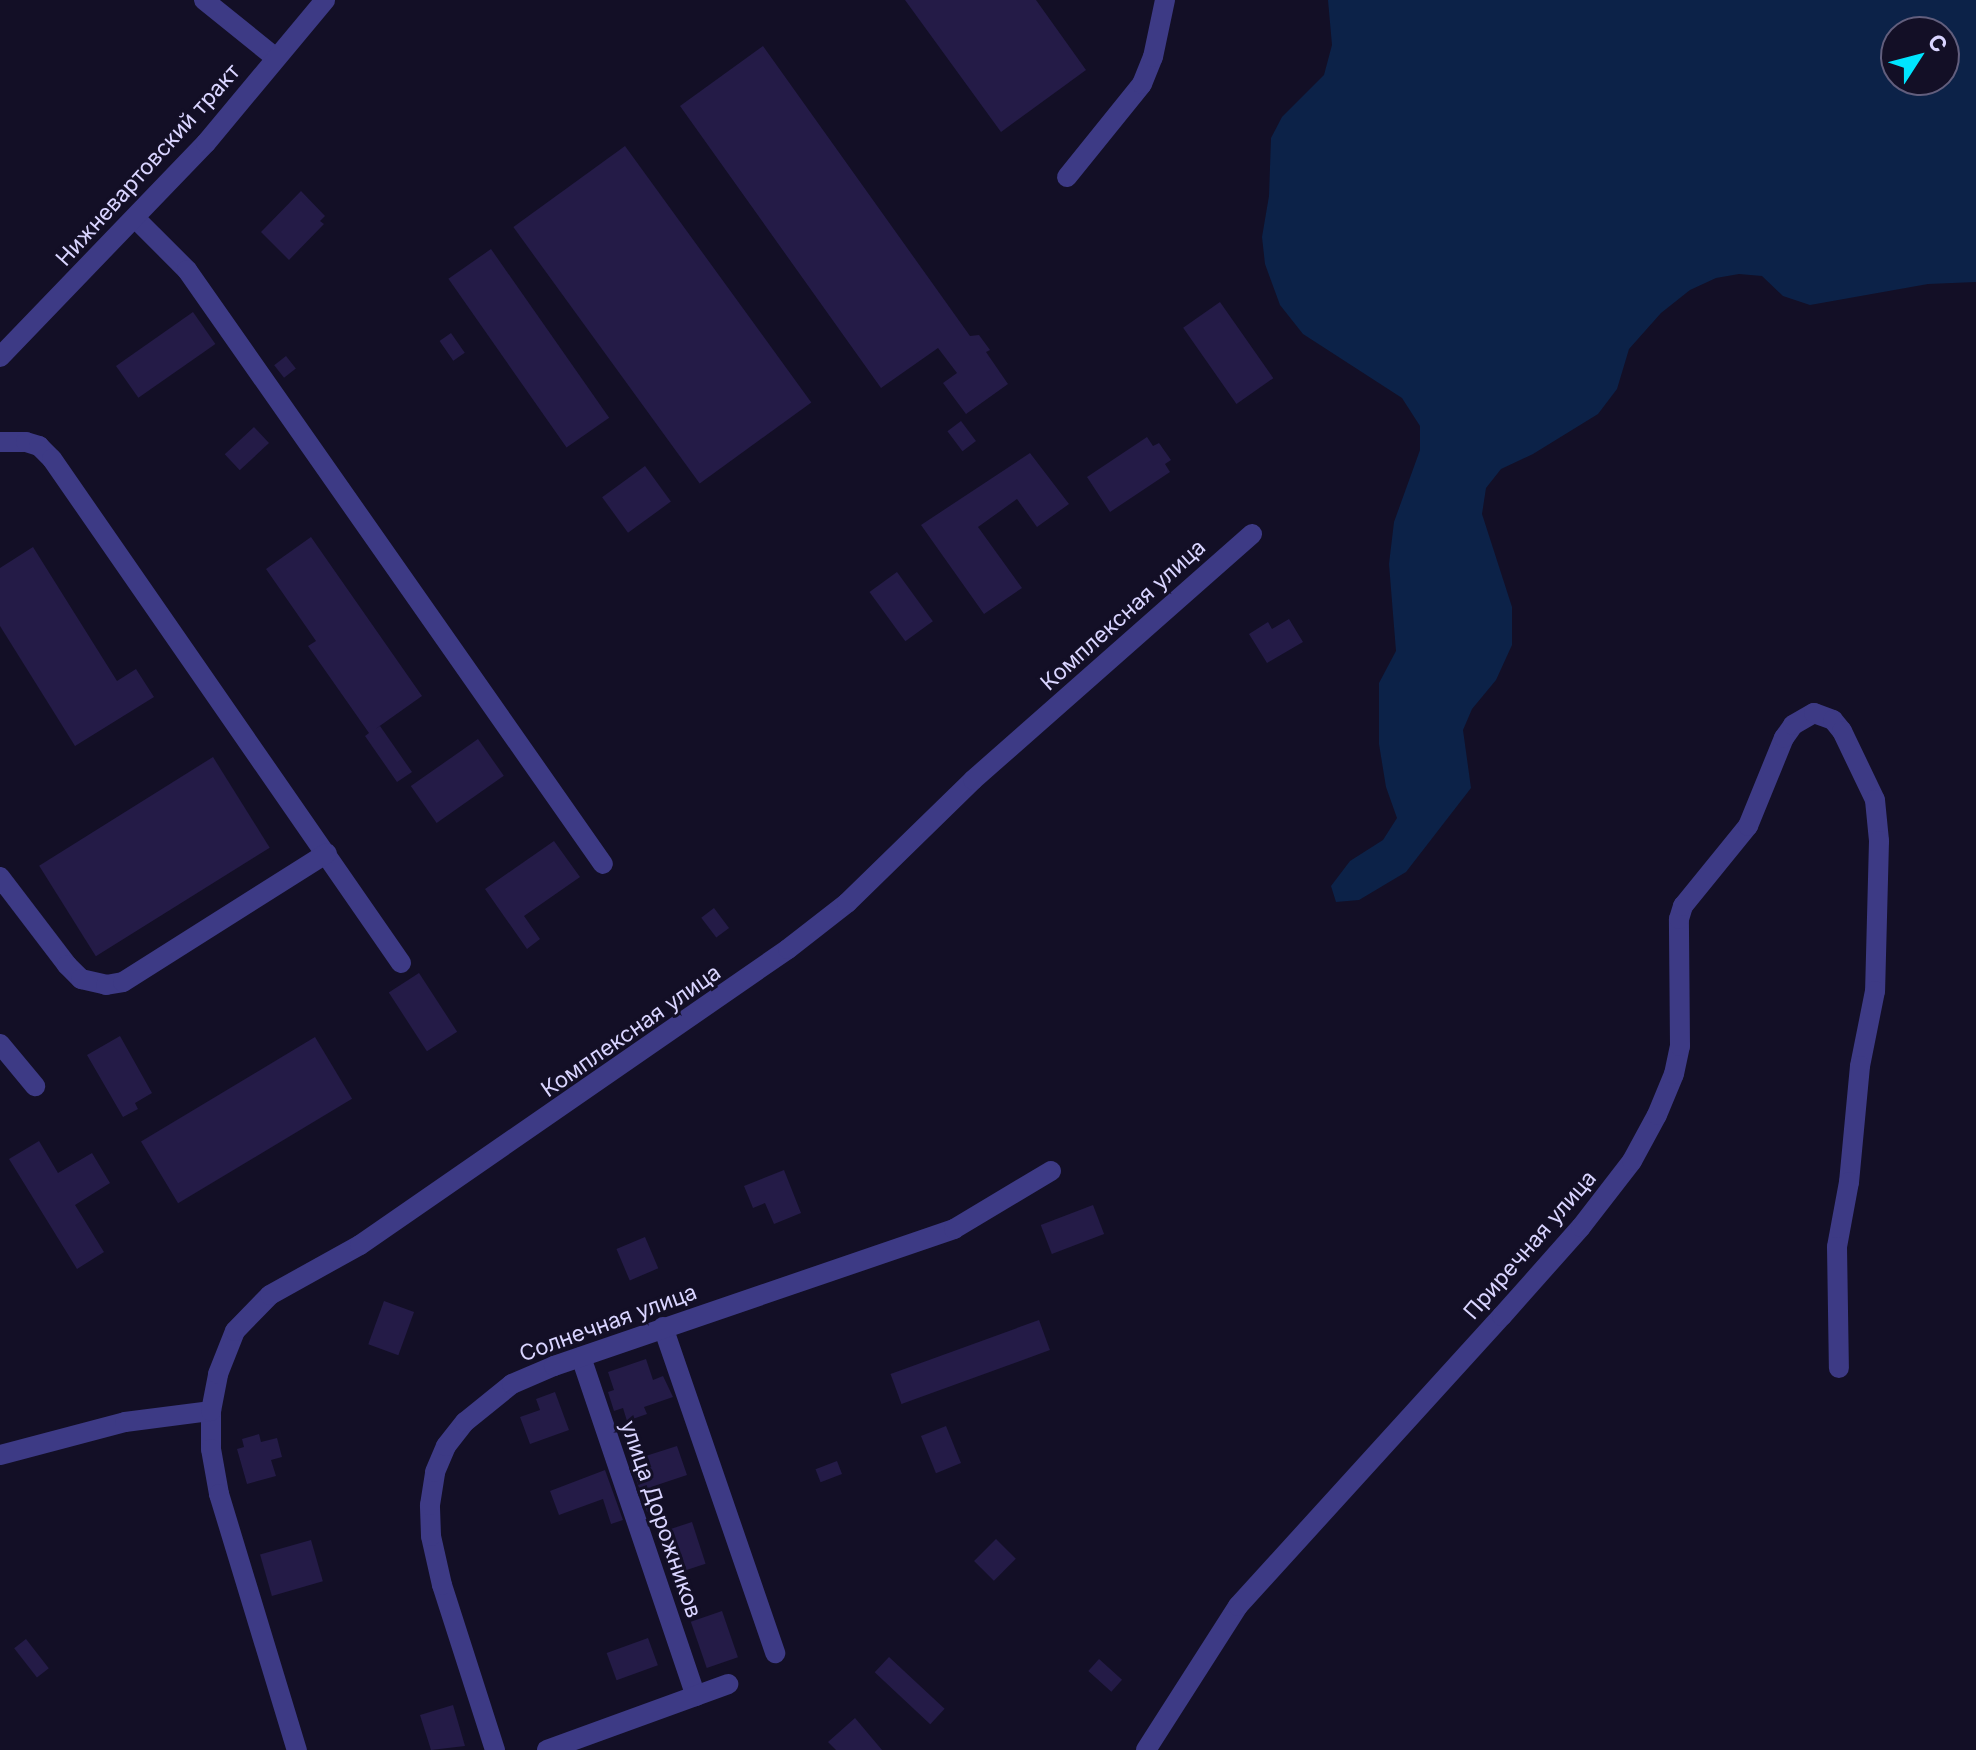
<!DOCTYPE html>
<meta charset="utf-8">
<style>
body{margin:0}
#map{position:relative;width:1976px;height:1750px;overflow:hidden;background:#130f26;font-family:Inter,sans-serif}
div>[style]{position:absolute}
.water>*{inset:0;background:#0c2248}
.building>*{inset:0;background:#241b47;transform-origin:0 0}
.minor>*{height:20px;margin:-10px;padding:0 10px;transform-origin:10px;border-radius:10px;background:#3d3a85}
span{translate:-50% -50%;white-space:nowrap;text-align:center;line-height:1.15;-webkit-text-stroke:6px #130f26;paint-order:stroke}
.street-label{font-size:22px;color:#d9d4ff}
.north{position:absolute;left:1880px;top:16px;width:80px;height:80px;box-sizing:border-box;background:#130f26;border:2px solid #625e7d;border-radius:50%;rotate:54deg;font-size:22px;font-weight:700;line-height:32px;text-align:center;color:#d9d4ff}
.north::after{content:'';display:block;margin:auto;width:28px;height:36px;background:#00e5ff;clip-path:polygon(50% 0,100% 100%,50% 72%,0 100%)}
</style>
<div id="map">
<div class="water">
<div style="clip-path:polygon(evenodd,1328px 0,1976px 0,1976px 282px,1928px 284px,1810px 305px,1783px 296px,1762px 276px,1739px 274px,1716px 278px,1690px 290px,1661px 313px,1629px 349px,1617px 389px,1598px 414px,1533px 454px,1501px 469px,1486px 488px,1482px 514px,1512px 607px,1512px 645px,1496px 680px,1472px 709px,1463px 730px,1471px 788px,1406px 872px,1359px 900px,1336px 902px,1331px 886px,1350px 861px,1383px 840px,1397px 818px,1386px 787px,1379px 744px,1379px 683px,1396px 651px,1389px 564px,1394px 522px,1420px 450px,1420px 426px,1402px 398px,1303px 334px,1280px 305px,1265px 264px,1262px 237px,1269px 196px,1271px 138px,1282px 117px,1324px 75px,1332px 45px,1328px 0,1896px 32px,1944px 32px,1944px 80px,1896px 80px,1896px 32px)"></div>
</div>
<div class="building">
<div style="clip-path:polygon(905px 0,1036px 0,1086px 70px,1001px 132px)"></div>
<div style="clip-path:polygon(763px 46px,970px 336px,979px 335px,990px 350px,986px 352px,1008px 384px,966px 414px,943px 383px,957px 373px,938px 348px,881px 388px,680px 106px)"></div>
<div style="left:625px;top:146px;width:317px;height:138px;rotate:54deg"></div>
<div style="clip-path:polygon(301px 191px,325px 216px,320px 221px,324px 224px,289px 260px,261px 232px)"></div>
<div style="left:491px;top:249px;width:206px;height:52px;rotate:55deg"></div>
<div style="left:1220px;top:302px;width:93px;height:45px;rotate:55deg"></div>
<div style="left:193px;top:312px;width:39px;height:94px;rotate:55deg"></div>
<div style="left:451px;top:333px;width:24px;height:14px;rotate:55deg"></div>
<div style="left:286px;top:356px;width:16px;height:15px;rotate:52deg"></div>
<div style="left:961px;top:421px;width:25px;height:17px;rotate:53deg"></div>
<div style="left:254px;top:427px;width:22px;height:40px;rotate:47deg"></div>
<div style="clip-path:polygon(1147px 437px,1153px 446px,1159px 443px,1171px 460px,1165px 464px,1170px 472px,1110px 512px,1087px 477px)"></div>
<div style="clip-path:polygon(1030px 453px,1069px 504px,1037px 527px,1017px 499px,978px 527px,1022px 588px,984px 614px,921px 525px)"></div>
<div style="left:645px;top:466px;width:44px;height:53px;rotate:54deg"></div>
<div style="clip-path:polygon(311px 537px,422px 696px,374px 730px,380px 726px,412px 772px,397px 782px,365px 736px,369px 733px,308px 646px,316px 641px,266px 569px)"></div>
<div style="clip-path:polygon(33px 547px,117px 681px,136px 669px,154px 697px,75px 746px,0 626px,0 568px)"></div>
<div style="left:897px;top:572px;width:61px;height:34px;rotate:54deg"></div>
<div style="clip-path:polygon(1289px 619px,1303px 642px,1267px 663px,1249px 634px,1268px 622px,1272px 629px)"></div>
<div style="left:478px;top:739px;width:45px;height:82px;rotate:55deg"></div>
<div style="left:213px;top:757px;width:107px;height:205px;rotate:58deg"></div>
<div style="clip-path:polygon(554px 841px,580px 877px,524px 916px,540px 939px,527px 949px,485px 889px)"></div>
<div style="left:714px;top:908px;width:25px;height:16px;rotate:53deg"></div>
<div style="left:419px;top:973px;width:70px;height:36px;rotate:57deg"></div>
<div style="clip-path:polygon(120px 1036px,152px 1093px,135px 1103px,138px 1109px,123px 1117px,87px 1055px)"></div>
<div style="left:315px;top:1037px;width:72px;height:203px;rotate:59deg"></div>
<div style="clip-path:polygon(39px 1141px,58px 1173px,92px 1153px,110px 1183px,75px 1205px,104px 1252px,77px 1269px,9px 1159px)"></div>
<div style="clip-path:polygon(784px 1170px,801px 1213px,774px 1224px,765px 1203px,753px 1208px,744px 1186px)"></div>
<div style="left:1093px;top:1205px;width:31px;height:56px;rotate:69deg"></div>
<div style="left:645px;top:1237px;width:34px;height:31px;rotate:67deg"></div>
<div style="left:384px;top:1301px;width:32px;height:46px;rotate:20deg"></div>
<div style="left:1039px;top:1320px;width:32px;height:158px;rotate:70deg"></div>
<div style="clip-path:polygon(646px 1359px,653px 1380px,663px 1376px,673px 1397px,644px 1407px,647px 1414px,627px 1421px,623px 1408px,614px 1411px,608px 1392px,614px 1390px,608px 1372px)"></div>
<div style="clip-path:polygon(555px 1392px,569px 1430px,530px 1444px,520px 1417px,540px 1410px,536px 1399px)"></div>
<div style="left:946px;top:1426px;width:40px;height:27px;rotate:68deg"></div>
<div style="clip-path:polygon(259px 1434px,261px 1442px,277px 1438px,282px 1457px,271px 1460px,276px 1476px,247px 1484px,237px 1449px,244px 1447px,242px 1439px)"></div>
<div style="clip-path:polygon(677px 1446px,687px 1475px,651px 1487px,659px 1508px,647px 1512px,630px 1461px)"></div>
<div style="left:837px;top:1461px;width:14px;height:23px;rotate:69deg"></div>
<div style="clip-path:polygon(605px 1470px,623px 1520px,611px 1524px,603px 1499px,559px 1515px,550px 1491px)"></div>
<div style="left:692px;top:1522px;width:44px;height:32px;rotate:72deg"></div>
<div style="left:996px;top:1539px;width:28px;height:31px;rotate:45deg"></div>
<div style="left:311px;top:1540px;width:43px;height:53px;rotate:74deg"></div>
<div style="left:722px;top:1611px;width:49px;height:33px;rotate:71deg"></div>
<div style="left:648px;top:1638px;width:29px;height:44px;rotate:70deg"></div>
<div style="left:26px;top:1639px;width:37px;height:15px;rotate:52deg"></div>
<div style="left:889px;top:1657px;width:76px;height:21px;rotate:43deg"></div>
<div style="left:1099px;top:1659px;width:31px;height:16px;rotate:42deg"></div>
<div style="clip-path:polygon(453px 1705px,465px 1746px,431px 1750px,420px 1715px)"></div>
<div style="clip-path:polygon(855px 1718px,882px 1750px,836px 1750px,828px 1742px)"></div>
</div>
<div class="minor">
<div style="left:204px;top:0;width:92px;rotate:38.9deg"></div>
<div style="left:1067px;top:177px;width:119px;rotate:-51.1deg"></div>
<div style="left:1142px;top:84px;width:29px;rotate:-68deg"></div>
<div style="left:1153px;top:57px;width:58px;rotate:-78.1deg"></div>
<div style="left:135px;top:218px;width:74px;rotate:45deg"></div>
<div style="left:187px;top:270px;width:725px;rotate:55deg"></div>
<div style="left:0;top:357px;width:297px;rotate:-46.1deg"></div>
<div style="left:206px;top:143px;width:186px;rotate:-50.2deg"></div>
<div style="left:0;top:442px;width:26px"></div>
<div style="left:26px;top:442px;width:14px;rotate:17deg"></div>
<div style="left:39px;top:446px;width:18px;rotate:45deg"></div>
<div style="left:52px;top:459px;width:613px;rotate:55.3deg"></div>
<div style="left:0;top:877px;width:111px;rotate:52.7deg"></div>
<div style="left:67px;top:965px;width:20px;rotate:45deg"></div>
<div style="left:81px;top:979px;width:26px;rotate:13deg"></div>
<div style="left:106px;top:985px;width:17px;rotate:-10deg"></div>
<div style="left:123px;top:982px;width:241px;rotate:-32.3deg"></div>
<div style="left:0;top:1044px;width:55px;rotate:50.2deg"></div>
<div style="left:663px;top:1327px;width:345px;rotate:71deg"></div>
<div style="left:581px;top:1357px;width:358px;rotate:71.3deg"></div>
<div style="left:211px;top:1411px;width:38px;rotate:90deg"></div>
<div style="left:211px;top:1449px;width:46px;rotate:79.9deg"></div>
<div style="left:219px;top:1494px;width:268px;rotate:73.1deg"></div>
<div style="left:0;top:1455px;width:129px;rotate:-14.8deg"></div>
<div style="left:125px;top:1422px;width:87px;rotate:-7.3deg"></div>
<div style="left:211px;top:1411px;width:38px;rotate:-79deg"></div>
<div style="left:218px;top:1374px;width:46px;rotate:-68.4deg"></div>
<div style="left:235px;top:1331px;width:50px;rotate:-45.8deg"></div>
<div style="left:270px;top:1295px;width:103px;rotate:-29.1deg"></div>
<div style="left:360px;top:1245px;width:520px;rotate:-34.67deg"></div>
<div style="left:788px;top:949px;width:75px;rotate:-37.9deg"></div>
<div style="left:847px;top:903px;width:176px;rotate:-44.3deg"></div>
<div style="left:973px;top:780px;width:372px;rotate:-41.4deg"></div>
<div style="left:495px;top:1750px;width:173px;rotate:-107.8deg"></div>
<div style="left:442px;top:1585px;width:50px;rotate:-102.7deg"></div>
<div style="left:431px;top:1536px;width:31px;rotate:-92deg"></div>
<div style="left:430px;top:1505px;width:33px;rotate:-81deg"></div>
<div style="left:435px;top:1472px;width:28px;rotate:-67deg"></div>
<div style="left:446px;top:1446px;width:31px;rotate:-52deg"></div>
<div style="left:465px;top:1422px;width:60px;rotate:-39deg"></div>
<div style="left:512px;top:1384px;width:46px;rotate:-23.2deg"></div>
<div style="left:554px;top:1366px;width:423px;rotate:-18.9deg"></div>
<div style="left:954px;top:1229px;width:113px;rotate:-30.9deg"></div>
<div style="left:547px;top:1750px;width:193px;rotate:-20deg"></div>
<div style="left:1146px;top:1750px;width:171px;rotate:-57.4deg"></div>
<div style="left:1238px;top:1606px;width:392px;rotate:-47.7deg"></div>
<div style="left:1502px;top:1316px;width:119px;rotate:-48.4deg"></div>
<div style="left:1581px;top:1227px;width:83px;rotate:-52.3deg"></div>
<div style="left:1632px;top:1161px;width:52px;rotate:-61.5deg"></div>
<div style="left:1657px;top:1115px;width:44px;rotate:-67.5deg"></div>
<div style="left:1674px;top:1074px;width:29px;rotate:-78deg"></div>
<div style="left:1680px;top:1046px;width:127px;rotate:-90.5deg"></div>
<div style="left:1679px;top:919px;width:14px;rotate:-73deg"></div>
<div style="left:1683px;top:906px;width:103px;rotate:-50.9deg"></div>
<div style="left:1748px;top:826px;width:95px;rotate:-67.8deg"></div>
<div style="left:1784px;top:738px;width:16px;rotate:-55deg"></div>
<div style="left:1793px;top:725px;width:24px;rotate:-30deg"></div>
<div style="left:1814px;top:713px;width:20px;rotate:20deg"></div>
<div style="left:1833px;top:720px;width:14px;rotate:51deg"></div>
<div style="left:1842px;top:731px;width:76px;rotate:64.4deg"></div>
<div style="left:1875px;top:800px;width:41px;rotate:84.4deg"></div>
<div style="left:1879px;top:841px;width:150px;rotate:91.5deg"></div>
<div style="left:1875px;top:991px;width:76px;rotate:101.3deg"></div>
<div style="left:1860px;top:1066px;width:117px;rotate:95.4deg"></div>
<div style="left:1849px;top:1182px;width:66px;rotate:100.5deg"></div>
<div style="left:1837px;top:1247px;width:121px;rotate:89.1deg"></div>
</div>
<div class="street-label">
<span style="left:148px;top:165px;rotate:-48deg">Нижневартовский тракт</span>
<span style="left:1123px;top:615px;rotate:-42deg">Комплексная улица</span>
<span style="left:631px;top:1031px;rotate:-35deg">Комплексная улица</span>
<span style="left:1530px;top:1245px;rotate:-49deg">Приречная улица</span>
<span style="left:608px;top:1323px;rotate:-20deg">Солнечная улица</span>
<span style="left:661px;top:1519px;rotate:71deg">улица Дорожников</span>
</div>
<div class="north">С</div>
</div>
